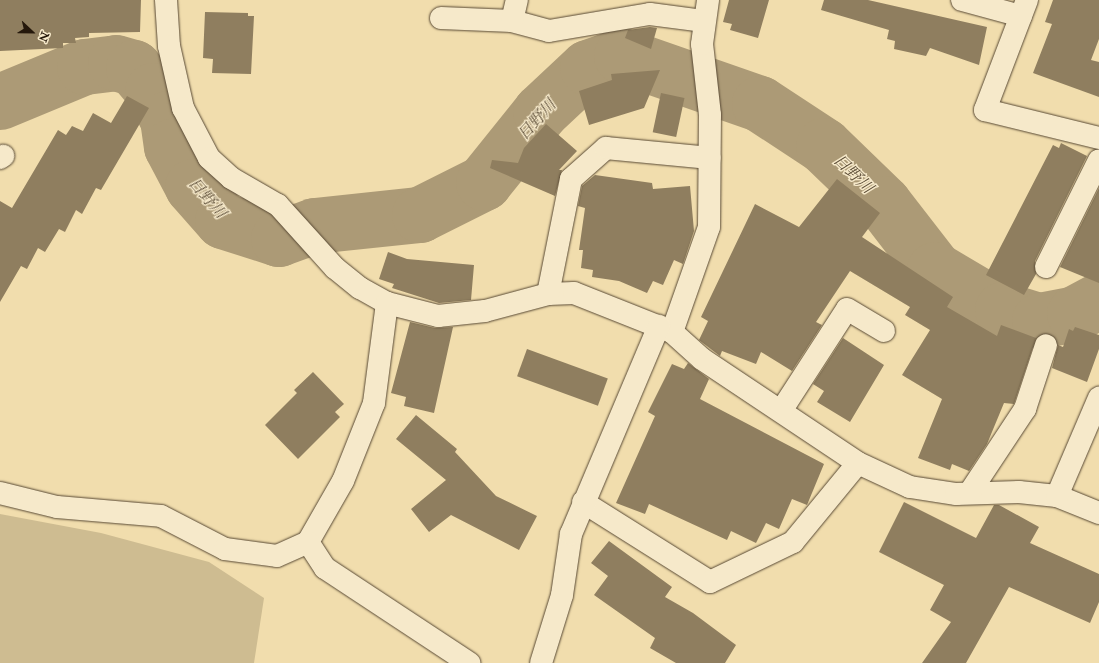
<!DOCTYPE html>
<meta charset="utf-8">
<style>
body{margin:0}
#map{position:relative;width:1099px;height:663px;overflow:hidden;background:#f1ddad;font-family:"IM FELL Double Pica","Noto Serif JP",serif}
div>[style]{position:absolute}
.green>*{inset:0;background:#cebc91}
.river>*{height:56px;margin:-28px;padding:0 28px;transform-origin:28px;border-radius:28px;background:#ac9a76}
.building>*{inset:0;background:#8f7e5f;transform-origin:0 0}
.roads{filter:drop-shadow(0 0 1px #584934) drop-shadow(0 0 1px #584934)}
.street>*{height:22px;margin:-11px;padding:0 11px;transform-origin:11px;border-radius:11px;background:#f6e9ca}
span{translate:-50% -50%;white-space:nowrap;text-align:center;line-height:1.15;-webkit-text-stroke:3px #f6e9ca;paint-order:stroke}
.water-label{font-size:16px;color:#5b4c36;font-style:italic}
.north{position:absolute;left:12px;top:12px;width:40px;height:40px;-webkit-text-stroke:3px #f6e9ca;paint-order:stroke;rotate:112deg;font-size:11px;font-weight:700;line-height:16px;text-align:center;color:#25180b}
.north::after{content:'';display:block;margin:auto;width:14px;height:18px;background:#25180b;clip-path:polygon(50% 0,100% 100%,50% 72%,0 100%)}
</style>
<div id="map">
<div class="green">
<div style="clip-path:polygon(0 514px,101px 533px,209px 562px,264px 598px,254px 663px,0 663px)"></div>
</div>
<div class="river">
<div style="left:0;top:102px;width:92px;rotate:-22.4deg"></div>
<div style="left:85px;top:67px;width:31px;rotate:-7deg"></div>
<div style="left:116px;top:63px;width:19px;rotate:16deg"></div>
<div style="left:134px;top:68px;width:30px;rotate:50deg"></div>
<div style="left:153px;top:91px;width:32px;rotate:62deg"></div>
<div style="left:168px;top:119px;width:28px;rotate:82deg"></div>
<div style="left:172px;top:147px;width:45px;rotate:62.3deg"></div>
<div style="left:193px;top:187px;width:45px;rotate:48.6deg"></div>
<div style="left:223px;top:221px;width:59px;rotate:17.8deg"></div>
<div style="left:279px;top:239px;width:38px;rotate:-20deg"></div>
<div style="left:315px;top:226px;width:106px;rotate:-6deg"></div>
<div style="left:420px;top:215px;width:72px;rotate:-26.6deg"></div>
<div style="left:484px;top:183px;width:91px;rotate:-51.2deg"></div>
<div style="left:541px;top:112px;width:64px;rotate:-43.1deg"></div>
<div style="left:588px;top:68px;width:36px;rotate:-19deg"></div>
<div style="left:622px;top:56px;width:146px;rotate:19.2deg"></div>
<div style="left:760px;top:104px;width:77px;rotate:33.3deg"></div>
<div style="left:824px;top:146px;width:83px;rotate:44deg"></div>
<div style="left:884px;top:204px;width:83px;rotate:52.3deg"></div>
<div style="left:935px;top:270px;width:79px;rotate:30.5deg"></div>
<div style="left:1003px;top:310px;width:39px;rotate:17deg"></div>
<div style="left:1040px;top:321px;width:36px;rotate:-11deg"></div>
<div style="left:1075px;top:314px;width:27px;rotate:-28deg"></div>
</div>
<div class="building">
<div style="clip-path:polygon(0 0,141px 0,140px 32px,89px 33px,89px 37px,75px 38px,76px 43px,63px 43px,63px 48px,0 51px)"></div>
<div style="clip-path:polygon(729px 0,769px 0,758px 38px,730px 30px,732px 24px,723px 22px)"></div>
<div style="clip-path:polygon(824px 0,868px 0,987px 27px,979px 65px,930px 48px,926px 56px,894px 49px,895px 41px,887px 39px,889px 30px,821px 10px)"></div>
<div style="clip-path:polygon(1053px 0,1099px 0,1099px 39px,1091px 60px,1099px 62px,1099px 97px,1033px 73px,1052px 24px,1045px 22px)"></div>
<div style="clip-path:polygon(205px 12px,248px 13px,248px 16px,254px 16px,251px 74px,212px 73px,213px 59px,203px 58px)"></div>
<div style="clip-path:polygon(650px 27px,657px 28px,651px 49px,625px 38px,628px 30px)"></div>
<div style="clip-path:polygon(660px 70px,644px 108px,589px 125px,579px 91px,612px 80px,611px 74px)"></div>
<div style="left:661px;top:93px;width:24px;height:40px;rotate:12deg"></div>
<div style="clip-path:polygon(127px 96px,149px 108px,101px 190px,96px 188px,82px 214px,76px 210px,65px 232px,59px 229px,45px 252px,38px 248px,27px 269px,21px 266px,0 302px,0 201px,12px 208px,58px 130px,66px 135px,72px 126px,83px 131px,93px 113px,111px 123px)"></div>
<div style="clip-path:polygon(546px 124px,577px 151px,559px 170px,562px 170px,555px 196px,490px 168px,492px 160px,518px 163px,524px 148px)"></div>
<div style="clip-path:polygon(1061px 143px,1087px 156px,1035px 261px,1036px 274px,1024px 295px,986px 275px,1053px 145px,1059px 148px)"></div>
<div style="clip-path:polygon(595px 175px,652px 183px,653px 189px,690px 186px,694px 231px,683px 264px,674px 260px,663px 285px,653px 281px,647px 293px,619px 281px,592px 277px,593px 270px,581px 268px,583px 250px,579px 250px,585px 208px,578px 206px,582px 186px)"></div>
<div style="clip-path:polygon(837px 179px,880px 213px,862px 237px,953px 297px,947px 307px,997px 336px,1001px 325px,1036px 338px,1014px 404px,1004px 403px,987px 444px,969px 471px,952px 464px,950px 470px,918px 458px,942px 399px,902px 375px,930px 330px,905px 315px,910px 307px,850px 271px,816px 322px,822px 325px,792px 371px,761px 352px,756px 364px,722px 351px,720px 356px,699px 340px,708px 321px,701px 317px,755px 204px,799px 227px)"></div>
<div style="clip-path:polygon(1099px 188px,1099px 283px,1060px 267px)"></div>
<div style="clip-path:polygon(388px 252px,407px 259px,474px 265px,471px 300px,439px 303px,392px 288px,394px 284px,379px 279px)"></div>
<div style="clip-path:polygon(410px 322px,435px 328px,453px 327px,434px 413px,404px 406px,406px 397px,391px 393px)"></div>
<div style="clip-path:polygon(1075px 327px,1099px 335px,1099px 349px,1087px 382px,1052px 368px,1058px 345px,1063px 347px,1069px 329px,1073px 331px)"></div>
<div style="clip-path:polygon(843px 338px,884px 365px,850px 422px,817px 402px,824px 391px,813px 384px)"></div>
<div style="left:527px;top:349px;width:86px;height:29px;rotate:20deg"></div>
<div style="clip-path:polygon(688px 363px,709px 379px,700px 399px,824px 464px,807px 505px,792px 499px,779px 529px,766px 523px,756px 543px,731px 531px,727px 540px,649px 504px,645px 514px,616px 503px,655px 416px,648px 412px,672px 364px,684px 369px)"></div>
<div style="clip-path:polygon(313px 372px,344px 404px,335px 412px,340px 417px,298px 459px,265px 425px,297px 393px,294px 390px)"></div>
<div style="clip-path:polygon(416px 415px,457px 449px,455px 452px,496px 496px,537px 516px,519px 550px,451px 515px,429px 532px,411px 509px,446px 480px,396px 439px)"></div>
<div style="clip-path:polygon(904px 502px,976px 538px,994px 505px,999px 505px,1039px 527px,1030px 543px,1099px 574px,1099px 602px,1090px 623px,1009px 587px,966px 663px,922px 663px,951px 622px,930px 610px,944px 585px,879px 552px)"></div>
<div style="clip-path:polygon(609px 541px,672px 587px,665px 597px,693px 613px,736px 645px,725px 663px,676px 663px,650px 648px,655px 638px,594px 595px,608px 576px,591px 563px)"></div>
</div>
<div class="roads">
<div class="street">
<div style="left:166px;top:0;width:46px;rotate:86.3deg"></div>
<div style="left:169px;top:46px;width:64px;rotate:77.3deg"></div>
<div style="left:183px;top:108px;width:56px;rotate:62.5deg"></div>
<div style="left:209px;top:158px;width:30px;rotate:42deg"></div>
<div style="left:231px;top:178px;width:54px;rotate:29.9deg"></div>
<div style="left:278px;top:205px;width:85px;rotate:47.9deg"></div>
<div style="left:335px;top:268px;width:32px;rotate:39deg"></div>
<div style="left:360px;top:288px;width:31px;rotate:29deg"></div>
<div style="left:387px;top:303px;width:53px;rotate:14.3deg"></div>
<div style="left:438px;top:316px;width:47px;rotate:-6.1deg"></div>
<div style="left:485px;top:311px;width:65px;rotate:-15.1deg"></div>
<div style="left:548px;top:294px;width:26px;rotate:-2deg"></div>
<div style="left:574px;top:293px;width:105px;rotate:21.7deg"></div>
<div style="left:672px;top:332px;width:40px;rotate:42deg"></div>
<div style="left:702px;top:359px;width:187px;rotate:33.7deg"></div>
<div style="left:858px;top:463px;width:57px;rotate:24.8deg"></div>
<div style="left:910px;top:487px;width:47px;rotate:8.7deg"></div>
<div style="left:956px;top:494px;width:63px;rotate:-1.8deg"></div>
<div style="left:1019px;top:492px;width:38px;rotate:6deg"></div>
<div style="left:1057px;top:496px;width:45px;rotate:22deg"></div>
<div style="left:962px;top:0;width:61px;rotate:15.2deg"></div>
<div style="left:1027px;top:0;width:118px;rotate:110.9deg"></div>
<div style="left:985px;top:110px;width:117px;rotate:13.8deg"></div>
<div style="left:441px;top:18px;width:71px;rotate:2.4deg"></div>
<div style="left:512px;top:21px;width:38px;rotate:15deg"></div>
<div style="left:549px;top:31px;width:102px;rotate:-9.6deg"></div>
<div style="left:650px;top:14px;width:53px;rotate:7.5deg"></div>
<div style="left:512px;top:21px;width:22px;rotate:-77deg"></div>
<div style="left:0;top:158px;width:4px;rotate:-34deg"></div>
<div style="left:1046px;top:267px;width:119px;rotate:-63.6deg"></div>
<div style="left:548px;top:294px;width:117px;rotate:-78.7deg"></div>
<div style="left:571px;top:179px;width:47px;rotate:-41.5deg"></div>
<div style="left:606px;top:148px;width:104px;rotate:5.5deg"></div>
<div style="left:672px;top:332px;width:111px;rotate:-70.6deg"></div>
<div style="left:709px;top:227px;width:112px;rotate:-89.5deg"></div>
<div style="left:710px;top:115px;width:71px;rotate:-96.4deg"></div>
<div style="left:702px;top:44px;width:44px;rotate:-82.2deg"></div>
<div style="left:781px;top:411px;width:121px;rotate:-57.1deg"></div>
<div style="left:847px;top:309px;width:43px;rotate:30.7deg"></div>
<div style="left:970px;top:492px;width:100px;rotate:-56.5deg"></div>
<div style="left:1025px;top:409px;width:67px;rotate:-71.8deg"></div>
<div style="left:0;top:493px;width:59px;rotate:13.8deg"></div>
<div style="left:57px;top:507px;width:104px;rotate:4.9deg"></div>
<div style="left:161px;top:516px;width:72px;rotate:27.3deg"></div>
<div style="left:225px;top:549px;width:52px;rotate:7.7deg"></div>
<div style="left:277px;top:556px;width:34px;rotate:-24deg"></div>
<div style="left:308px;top:542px;width:70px;rotate:-60.2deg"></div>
<div style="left:343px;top:481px;width:84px;rotate:-68.3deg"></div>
<div style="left:374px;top:403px;width:101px;rotate:-82.6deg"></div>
<div style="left:1057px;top:496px;width:107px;rotate:-66.8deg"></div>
<div style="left:583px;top:502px;width:150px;rotate:32.2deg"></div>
<div style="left:710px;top:582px;width:92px;rotate:-25.7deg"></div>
<div style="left:793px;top:542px;width:102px;rotate:-50.6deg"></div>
<div style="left:308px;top:542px;width:31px;rotate:57deg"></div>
<div style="left:325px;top:568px;width:173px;rotate:33.4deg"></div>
<div style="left:541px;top:663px;width:71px;rotate:-72.8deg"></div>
<div style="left:562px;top:595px;width:62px;rotate:-81.6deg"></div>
<div style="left:571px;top:534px;width:226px;rotate:-67.1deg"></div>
</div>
</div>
<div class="water-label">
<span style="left:537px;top:120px;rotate:-48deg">日野川</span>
<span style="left:853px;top:174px;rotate:44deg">日野川</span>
<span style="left:207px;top:198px;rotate:49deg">日野川</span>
</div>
<div class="north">N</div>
</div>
